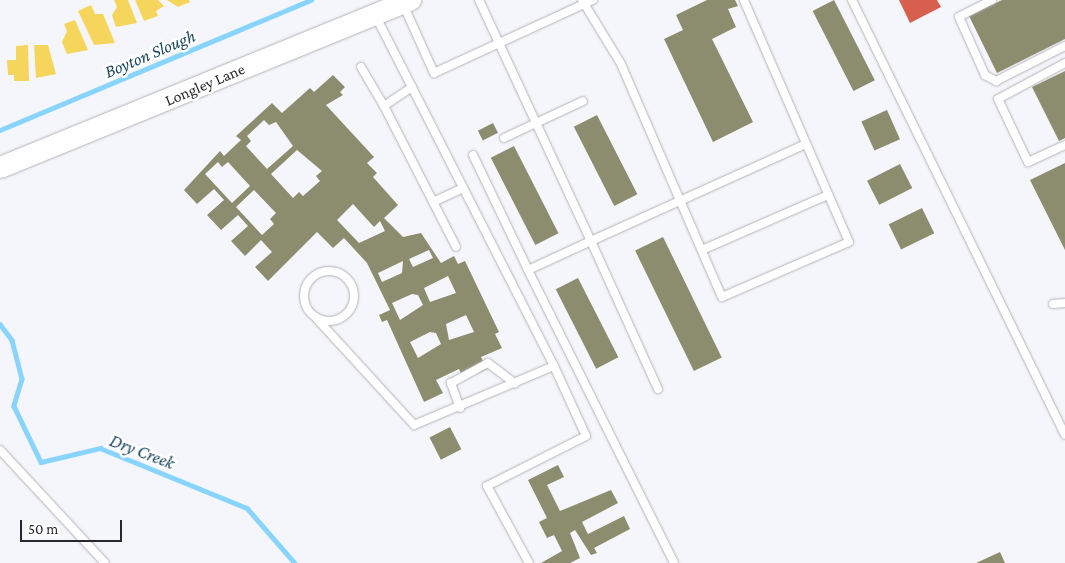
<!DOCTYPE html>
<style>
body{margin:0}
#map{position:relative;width:1065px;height:563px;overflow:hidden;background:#f5f6fb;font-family:"Crimson Pro",serif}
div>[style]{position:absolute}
.homes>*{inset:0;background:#f6d55c}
.shops>*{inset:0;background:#d6604d}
.industry>*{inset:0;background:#8c8c6e;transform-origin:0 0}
.stream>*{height:4.5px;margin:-2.25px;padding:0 2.25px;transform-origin:2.25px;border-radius:2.25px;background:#89d4fc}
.roads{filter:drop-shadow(0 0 1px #b2b3b7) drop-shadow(0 0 1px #b2b3b7)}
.service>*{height:8px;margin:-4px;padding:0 4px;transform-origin:4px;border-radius:4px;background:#fefefe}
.service>.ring{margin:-4px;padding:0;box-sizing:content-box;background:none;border:8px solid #fefefe;border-radius:50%}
.secondary>*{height:21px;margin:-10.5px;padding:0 10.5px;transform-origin:10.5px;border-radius:10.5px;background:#fefefe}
span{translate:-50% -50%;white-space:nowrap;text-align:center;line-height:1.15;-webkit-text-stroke:5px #fff;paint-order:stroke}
.street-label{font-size:16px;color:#28292b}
.water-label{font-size:18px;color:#17445b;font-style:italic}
.scale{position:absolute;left:20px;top:520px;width:102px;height:22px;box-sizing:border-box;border:2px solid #28292b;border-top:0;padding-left:6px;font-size:15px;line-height:18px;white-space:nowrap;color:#28292b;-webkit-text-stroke:4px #fff;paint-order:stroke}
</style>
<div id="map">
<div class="homes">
<div style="clip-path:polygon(114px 0,128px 0,137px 23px,116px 27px,112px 15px,117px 7px)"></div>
<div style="clip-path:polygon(135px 0,158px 0,164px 6px,156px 11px,158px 16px,144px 21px)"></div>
<div style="clip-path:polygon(167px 0,189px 0,190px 2px,178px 7px)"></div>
<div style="clip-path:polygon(91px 5px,95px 14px,103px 14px,115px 43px,94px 45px,78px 11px)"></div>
<div style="clip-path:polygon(75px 20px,88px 50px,67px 54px,62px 42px,67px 31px,64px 24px)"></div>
<div style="clip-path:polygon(28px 45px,29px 81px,14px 81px,14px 75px,8px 75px,7px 60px,16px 60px,16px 46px)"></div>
<div style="clip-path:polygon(34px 45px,48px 45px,56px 74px,36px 78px)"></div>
</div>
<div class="shops">
<div style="clip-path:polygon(899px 0,937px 0,941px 7px,910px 23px)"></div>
</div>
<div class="industry">
<div style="clip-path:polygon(707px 0,735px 0,738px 6px,728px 9px,736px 27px,712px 39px,753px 122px,713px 142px,664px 39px,683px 30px,676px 15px)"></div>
<div style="left:834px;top:0;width:90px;height:24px;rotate:63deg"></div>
<div style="clip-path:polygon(1002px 0,1065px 0,1065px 39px,997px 73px,969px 16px)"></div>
<div style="clip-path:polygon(1065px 71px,1065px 138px,1059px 141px,1032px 87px)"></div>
<div style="clip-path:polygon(evenodd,333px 75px,345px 87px,340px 92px,343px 95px,326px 105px,374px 157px,367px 163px,377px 173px,373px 177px,398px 205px,384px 218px,403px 237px,421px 233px,441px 263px,454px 256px,458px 264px,465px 261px,499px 332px,495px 334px,502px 348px,481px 357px,487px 369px,464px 380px,459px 369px,436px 380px,443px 393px,424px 402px,387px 320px,382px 322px,379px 315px,390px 310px,367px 263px,344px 238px,333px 248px,317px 232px,268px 281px,255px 267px,272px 252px,261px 240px,245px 256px,231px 241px,248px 226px,238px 215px,221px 230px,207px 215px,224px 200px,214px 189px,197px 204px,184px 190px,220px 151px,224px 156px,241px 140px,236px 136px,272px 103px,282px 113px,310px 88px,314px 92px,333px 75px,264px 120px,269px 125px,276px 122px,293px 146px,267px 169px,246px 146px,251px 141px,247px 136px,264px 120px,333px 75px,297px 150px,322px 171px,316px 176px,320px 181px,303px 196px,299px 192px,293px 198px,271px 174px,297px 150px,333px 75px,218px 162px,222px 167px,228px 162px,250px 186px,232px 203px,205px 174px,218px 162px,333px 75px,254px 190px,276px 213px,270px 219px,274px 224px,262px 235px,236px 207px,254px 190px,333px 75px,353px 204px,374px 227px,380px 221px,385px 231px,359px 243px,337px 220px,353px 204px,333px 75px,429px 250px,433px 258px,413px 267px,409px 259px,429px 250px,333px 75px,403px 261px,402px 273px,382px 282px,378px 273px,403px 261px,333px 75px,448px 276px,456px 293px,430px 302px,424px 288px,448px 276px,333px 75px,412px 294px,418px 295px,423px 305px,400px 320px,392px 303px,412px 294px,333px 75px,466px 315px,474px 332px,449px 340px,446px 324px,466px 315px,333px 75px,430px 332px,436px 333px,441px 344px,418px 358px,410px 342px,430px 332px)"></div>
<div style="left:887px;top:110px;width:32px;height:28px;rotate:66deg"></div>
<div style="left:597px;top:115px;width:89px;height:26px;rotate:63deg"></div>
<div style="left:493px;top:123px;width:11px;height:17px;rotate:63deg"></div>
<div style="left:514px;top:146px;width:98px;height:26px;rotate:63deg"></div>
<div style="clip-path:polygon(1065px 163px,1065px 250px,1030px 180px)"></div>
<div style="left:900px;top:164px;width:27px;height:37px;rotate:63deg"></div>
<div style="left:922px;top:208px;width:28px;height:37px;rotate:64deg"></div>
<div style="left:663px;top:237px;width:134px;height:31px;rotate:64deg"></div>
<div style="left:578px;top:278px;width:89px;height:25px;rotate:63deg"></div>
<div style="left:450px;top:427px;width:25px;height:23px;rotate:63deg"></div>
<div style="clip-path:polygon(558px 465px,564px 477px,547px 485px,560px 511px,611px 490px,618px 503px,582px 522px,588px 534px,624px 516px,630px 529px,594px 548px,597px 553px,591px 555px,575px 530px,570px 533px,580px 558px,570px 563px,541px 563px,562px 551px,554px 535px,547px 538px,539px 522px,547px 518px,528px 480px)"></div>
<div style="clip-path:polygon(1000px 552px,1005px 563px,976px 563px)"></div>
</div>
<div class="stream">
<div style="left:0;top:130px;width:337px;rotate:-22.7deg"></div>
<div style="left:0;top:324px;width:20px;rotate:53deg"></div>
<div style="left:12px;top:340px;width:40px;rotate:75.6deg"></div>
<div style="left:22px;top:379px;width:28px;rotate:107deg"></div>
<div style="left:14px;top:406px;width:62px;rotate:64.3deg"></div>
<div style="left:41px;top:462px;width:61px;rotate:-13.3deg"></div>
<div style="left:100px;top:448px;width:159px;rotate:22.2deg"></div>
<div style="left:247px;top:508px;width:73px;rotate:48.9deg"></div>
</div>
<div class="roads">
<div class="service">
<div style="left:479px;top:0;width:266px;rotate:65.1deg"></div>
<div style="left:591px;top:241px;width:236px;rotate:-24.3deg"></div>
<div style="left:582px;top:0;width:75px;rotate:58.6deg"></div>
<div style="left:621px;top:64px;width:254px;rotate:66.6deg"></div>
<div style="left:722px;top:297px;width:138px;rotate:-23.4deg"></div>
<div style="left:849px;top:242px;width:264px;rotate:-113.5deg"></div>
<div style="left:852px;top:0;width:484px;rotate:63.9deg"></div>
<div style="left:992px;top:0;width:37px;rotate:153deg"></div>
<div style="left:959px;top:17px;width:64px;rotate:65.9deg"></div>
<div style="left:985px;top:75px;width:13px;rotate:29deg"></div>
<div style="left:996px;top:81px;width:77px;rotate:-26.9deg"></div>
<div style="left:403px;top:4px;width:76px;rotate:65.8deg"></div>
<div style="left:434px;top:73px;width:175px;rotate:-24.7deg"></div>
<div style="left:1065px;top:63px;width:76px;rotate:151.8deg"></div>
<div style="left:998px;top:99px;width:70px;rotate:64.5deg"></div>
<div style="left:1028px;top:162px;width:41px;rotate:-24.7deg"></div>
<div style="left:361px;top:67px;width:45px;rotate:59.5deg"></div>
<div style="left:412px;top:87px;width:34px;rotate:146deg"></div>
<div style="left:384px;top:106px;width:158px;rotate:62.9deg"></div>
<div style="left:504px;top:138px;width:87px;rotate:-25.1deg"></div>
<div style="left:473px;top:155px;width:127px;rotate:64.4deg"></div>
<div style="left:433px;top:202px;width:33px;rotate:-25deg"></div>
<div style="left:702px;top:250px;width:137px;rotate:-23.6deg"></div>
<div class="ring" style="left:304px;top:271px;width:42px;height:42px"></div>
<div style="left:1053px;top:304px;width:12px;rotate:-5deg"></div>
<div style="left:317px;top:319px;width:144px;rotate:47.5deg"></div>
<div style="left:414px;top:425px;width:152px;rotate:-22.9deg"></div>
<div style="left:554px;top:366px;width:393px;rotate:-117deg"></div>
<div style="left:658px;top:389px;width:162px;rotate:-114.4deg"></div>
<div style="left:591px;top:241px;width:69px;rotate:155.3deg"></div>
<div style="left:528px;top:270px;width:327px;rotate:63.5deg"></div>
<div style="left:460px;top:408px;width:27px;rotate:-110deg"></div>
<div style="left:451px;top:383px;width:42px;rotate:-28.4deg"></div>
<div style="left:488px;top:363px;width:34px;rotate:37deg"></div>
<div style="left:0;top:450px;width:154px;rotate:47.1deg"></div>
<div style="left:529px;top:563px;width:88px;rotate:-118.6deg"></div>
<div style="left:487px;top:486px;width:111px;rotate:-26.8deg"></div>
<div style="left:586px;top:436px;width:77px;rotate:-114.6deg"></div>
</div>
<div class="secondary">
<div style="left:0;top:167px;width:443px;rotate:-22.2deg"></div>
</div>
</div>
<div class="street-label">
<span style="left:205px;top:85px;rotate:-23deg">Longley Lane</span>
</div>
<div class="water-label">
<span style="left:150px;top:54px;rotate:-23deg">Boyton Slough</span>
<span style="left:142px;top:452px;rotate:21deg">Dry Creek</span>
</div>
<div class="scale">50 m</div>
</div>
